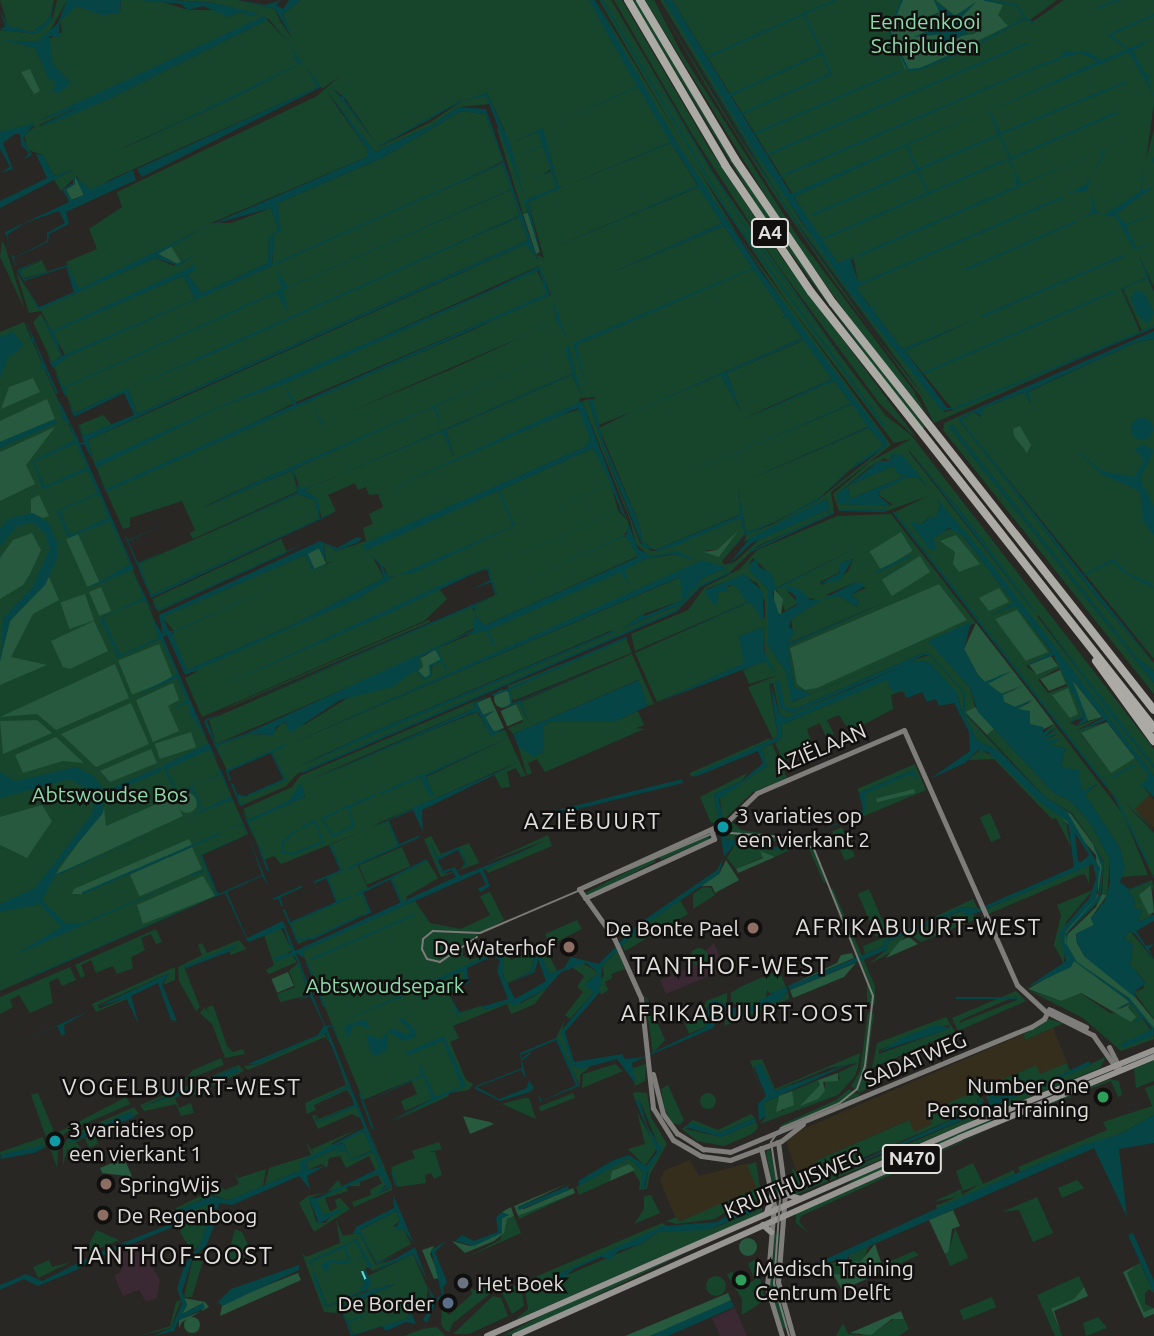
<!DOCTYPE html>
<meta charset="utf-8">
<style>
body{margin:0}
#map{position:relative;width:1154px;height:1336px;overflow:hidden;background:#282723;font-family:Ubuntu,sans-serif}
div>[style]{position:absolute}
.commercial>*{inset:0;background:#3a2932}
.industrial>*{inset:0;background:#362e1d}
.green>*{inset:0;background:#17452c;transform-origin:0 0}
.round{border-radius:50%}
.forest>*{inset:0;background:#26593d;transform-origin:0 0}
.water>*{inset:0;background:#054546;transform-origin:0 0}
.stream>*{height:2px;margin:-1px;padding:0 1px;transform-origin:1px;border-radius:1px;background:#054546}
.ferry>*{height:2px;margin-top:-1px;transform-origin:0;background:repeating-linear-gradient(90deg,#68dada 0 9px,transparent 0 16px)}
.secondary>*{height:5px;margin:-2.5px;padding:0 2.5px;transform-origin:2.5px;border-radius:2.5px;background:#7e7d7a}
.primary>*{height:6px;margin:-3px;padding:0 3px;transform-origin:3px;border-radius:3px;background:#969591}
.highway>*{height:8px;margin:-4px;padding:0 4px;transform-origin:4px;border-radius:4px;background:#acaaa5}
.tram>*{height:2px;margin:-1px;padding:0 1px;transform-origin:1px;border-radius:1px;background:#7c7b77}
.dots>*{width:19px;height:19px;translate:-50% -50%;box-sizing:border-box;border:4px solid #11100f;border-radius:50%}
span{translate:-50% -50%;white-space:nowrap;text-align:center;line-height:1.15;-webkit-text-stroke:5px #11100f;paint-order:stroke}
.shield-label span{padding:2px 5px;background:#11100f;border:2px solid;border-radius:5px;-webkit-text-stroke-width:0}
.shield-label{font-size:19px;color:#e0dfdc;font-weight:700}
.park-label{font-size:21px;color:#8cdaab}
.street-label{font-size:21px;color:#e0dfdc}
.poi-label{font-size:21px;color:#e0dfdc}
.left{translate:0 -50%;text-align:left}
.right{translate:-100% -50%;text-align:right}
.neighbourhood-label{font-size:23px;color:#e0dfdc;letter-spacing:2px}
.quarter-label{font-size:24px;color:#e0dfdc;letter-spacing:2px}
</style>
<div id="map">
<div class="commercial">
<div style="clip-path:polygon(714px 943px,725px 969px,666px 994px,660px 980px,687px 969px)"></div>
<div style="clip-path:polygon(138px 1243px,160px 1280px,157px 1298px,146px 1302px,139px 1290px,123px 1296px,114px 1275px,121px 1272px,113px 1254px)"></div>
<div style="clip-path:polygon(735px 1308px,747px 1336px,720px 1336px,712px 1318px)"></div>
</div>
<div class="industrial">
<div style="clip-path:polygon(1149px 795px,1154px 800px,1154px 828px,1135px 809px)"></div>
<div style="clip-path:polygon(1053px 1028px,1067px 1063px,1040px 1075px,1035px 1065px,928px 1113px,932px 1124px,914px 1132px,908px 1120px,818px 1160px,807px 1177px,797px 1174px,786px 1141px,803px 1129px,1024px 1034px,1025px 1040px)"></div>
<div style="clip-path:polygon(690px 1160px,699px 1176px,748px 1163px,759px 1188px,678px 1223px,660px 1181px,664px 1171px)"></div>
</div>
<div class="green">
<div style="clip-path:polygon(0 0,54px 0,49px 19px,33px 32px,8px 27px)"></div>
<div style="clip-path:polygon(evenodd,57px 0,67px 0,50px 31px,37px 42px,8px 41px,35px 48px,49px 79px,71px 83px,52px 65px,47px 40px,62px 32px,60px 21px,76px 6px,120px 13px,121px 0,157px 0,188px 10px,219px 10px,229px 17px,240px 12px,259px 15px,214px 3px,171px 0,238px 0,275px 9px,280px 21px,291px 37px,283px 14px,301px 0,589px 0,671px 142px,567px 185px,671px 143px,698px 186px,547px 250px,699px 187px,722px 223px,611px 273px,724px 226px,785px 315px,782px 318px,787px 317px,802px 338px,667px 397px,721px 375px,741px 412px,727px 373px,804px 340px,832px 379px,742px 419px,834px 381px,851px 403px,799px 427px,852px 404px,869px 426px,746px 481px,869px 428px,885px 447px,887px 442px,800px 327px,688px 162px,627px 58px,596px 0,738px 235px,891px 445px,831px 492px,834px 513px,757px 546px,730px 572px,700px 586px,676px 611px,298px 773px,286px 786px,241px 806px,237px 796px,245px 797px,284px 779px,271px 752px,227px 771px,216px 746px,250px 734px,272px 735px,281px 723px,304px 725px,354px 694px,387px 688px,419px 668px,417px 660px,423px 655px,423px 667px,418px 671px,425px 679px,431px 675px,436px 649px,622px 571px,630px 587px,624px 570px,645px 559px,677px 554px,649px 556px,636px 544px,630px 520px,582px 401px,588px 399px,602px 444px,640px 543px,651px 551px,658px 551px,740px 518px,745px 534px,722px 561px,724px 565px,735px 562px,761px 538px,830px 509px,826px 499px,744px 542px,747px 534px,771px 525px,817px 501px,882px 449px,858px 462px,819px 498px,775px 522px,746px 532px,738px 490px,741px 514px,655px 550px,642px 541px,640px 526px,599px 428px,631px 412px,599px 425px,591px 401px,596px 397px,580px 398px,579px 404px,548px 419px,581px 409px,590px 439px,585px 447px,367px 543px,366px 550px,593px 448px,609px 476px,618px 511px,628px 521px,629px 529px,622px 537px,628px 537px,638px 556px,485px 625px,475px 615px,476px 627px,414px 659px,216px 744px,209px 720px,472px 606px,474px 612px,476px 605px,497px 594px,488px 568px,438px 588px,447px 599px,424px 621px,202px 717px,185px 678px,198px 671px,186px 673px,358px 598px,395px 576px,388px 577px,385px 569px,372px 556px,384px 578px,288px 627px,187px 670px,171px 640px,174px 631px,162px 617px,305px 555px,312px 569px,335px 561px,326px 563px,324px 543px,336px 551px,366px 541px,363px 528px,373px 524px,369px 514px,383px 507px,378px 494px,369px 495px,366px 487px,358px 490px,355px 483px,328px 495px,336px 511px,322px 518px,315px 497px,304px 490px,442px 431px,454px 456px,446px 430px,572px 375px,582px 396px,567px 349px,573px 373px,321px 483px,301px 490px,293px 470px,349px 443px,256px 482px,201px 508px,292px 471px,298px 491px,193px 539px,190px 533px,195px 530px,182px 501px,130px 518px,130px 527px,123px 529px,106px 491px,133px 478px,106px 490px,95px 465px,116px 455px,94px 463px,88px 440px,526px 244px,538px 260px,536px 254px,544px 258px,528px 202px,562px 187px,558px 186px,543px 129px,514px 142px,538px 132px,551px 169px,542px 175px,552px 172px,557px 188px,525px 200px,528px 213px,523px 214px,497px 129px,500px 127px,524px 195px,504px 129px,487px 93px,462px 101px,486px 95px,490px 104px,458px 107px,434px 124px,375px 152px,326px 91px,367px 149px,367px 157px,211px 223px,231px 223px,271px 208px,278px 229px,269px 237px,268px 263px,202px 293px,187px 274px,194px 269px,72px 323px,183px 276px,195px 299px,272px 266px,274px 234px,280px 230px,278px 203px,382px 158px,461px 111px,485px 114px,503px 161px,439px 192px,502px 164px,511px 189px,416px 231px,511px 190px,520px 215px,364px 285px,520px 217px,528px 240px,137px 414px,128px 389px,74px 413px,53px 365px,66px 357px,41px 311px,29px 313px,16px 271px,39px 309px,155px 258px,174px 266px,196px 254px,181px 262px,171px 246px,203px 227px,143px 261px,78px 290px,66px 262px,97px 249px,89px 229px,122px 207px,117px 192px,317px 96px,340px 76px,322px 89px,306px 67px,318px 87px,109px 180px,92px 193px,76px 176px,61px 191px,54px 180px,75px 169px,54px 176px,43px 155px,28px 150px,24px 135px,36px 126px,0 132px,0 30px,37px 34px,53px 17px,57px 0,268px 18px,287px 41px,267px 20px,107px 100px,41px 126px,39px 125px,76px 108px,38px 121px,268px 18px,57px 0,265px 82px,234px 98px,122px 149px,125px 147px,265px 82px,57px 0,333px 89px,344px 97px,378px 146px,429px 120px,450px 106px,462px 101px,429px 123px,379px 147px,333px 89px,57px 0,539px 266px,551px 295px,539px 299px,547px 293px,537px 270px,335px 360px,303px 372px,539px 266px,57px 0,537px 299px,473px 330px,231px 434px,294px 403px,537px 299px,57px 0,524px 336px,452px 369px,349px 412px,365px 405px,524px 336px,57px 0,739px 530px,719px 557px,705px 550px,717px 550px,739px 530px,57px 0,703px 561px,727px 568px,703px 578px,679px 605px,622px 629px,643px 614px,683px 600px,681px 577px,290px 744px,703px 561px,57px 0,610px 631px,615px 632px,299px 766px,361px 737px,610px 631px)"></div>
<div style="clip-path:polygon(evenodd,599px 0,611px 0,713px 173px,838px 353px,886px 416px,911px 435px,1154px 749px,1154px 765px,1124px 731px,1154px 768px,1154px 776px,937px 499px,940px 507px,935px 520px,931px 516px,921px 524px,911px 523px,932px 551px,933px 539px,944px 531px,955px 528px,963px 536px,1014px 603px,991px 615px,1016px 605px,1052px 653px,1026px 666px,1038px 675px,1058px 666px,1053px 655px,1064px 669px,1083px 715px,1070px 723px,1077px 726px,1102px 717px,1077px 730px,1107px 722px,1081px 734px,1111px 772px,1135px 758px,1150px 776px,1143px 786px,1154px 800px,1149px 795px,1135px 809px,1154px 830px,1124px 802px,1154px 833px,1154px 878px,1115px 798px,893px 513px,928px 496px,884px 512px,839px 511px,833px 494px,870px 462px,911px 439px,894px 443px,790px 306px,692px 160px,599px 0,909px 450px,966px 518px,1035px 613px,909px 452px,909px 450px,599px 0,892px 454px,903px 456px,930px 492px,918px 477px,905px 478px,880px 491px,879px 495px,893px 505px,838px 504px,837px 494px,868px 468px,884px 458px,890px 461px,892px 454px,599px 0,1038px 615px,1071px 658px,1121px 727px,1037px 616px,1038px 615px,599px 0,996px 619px,1047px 651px,1047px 652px,1027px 661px,996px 619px,599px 0,1059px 668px,1067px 686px,1048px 693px,1038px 680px,1059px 668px)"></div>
<div style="clip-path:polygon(614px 0,622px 0,709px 148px,782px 258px,917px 439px,880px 404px,776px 263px,692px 134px)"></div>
<div style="clip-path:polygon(632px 0,638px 0,818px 287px,925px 427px,921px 430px,764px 217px)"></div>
<div style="clip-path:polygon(645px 0,654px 0,682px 54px,798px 237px,913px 390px,927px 415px,862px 335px,786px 229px)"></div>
<div style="clip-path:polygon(656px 0,736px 132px,808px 241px,874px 334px,926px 399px,784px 204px,660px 0,664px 0,800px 220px,944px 412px,953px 410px,905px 351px,968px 323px,902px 349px,857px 289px,863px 282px,858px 281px,853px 257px,838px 263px,820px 238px,672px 0,1057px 0,1030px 20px,1032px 22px,1064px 0,1154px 0,1154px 103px,1146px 160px,1154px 129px,1154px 287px,1139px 255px,1147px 277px,1121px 289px,1140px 332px,934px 423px,921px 397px,831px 277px,770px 188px,712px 96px)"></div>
<div style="clip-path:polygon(2px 241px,5px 246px,25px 310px,0 257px)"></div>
<div style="clip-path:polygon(42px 260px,47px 272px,24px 278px,20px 271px)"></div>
<div style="clip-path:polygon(1147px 278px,1154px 292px,1154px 326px,1142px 331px,1123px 288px)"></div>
<div style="clip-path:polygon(41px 314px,61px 356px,52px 363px,33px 322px)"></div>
<div style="clip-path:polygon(24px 322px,248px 834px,201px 855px,218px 895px,0 991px,0 332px)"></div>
<div style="clip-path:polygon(1154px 339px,1154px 659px,960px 420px,974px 412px,980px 417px,983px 408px,1025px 392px,1031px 406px,1028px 392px,1137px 342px)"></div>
<div style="clip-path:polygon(980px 407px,980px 412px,975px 410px,959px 420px,1096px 597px,1154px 663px,1154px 671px,1137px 658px,952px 425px,949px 427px,1154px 683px,1154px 694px,943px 430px,944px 423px)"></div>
<div style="clip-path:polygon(103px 415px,112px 425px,83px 436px,79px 425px)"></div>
<div style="clip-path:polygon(893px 466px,908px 475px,850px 499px,848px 486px)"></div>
<div style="clip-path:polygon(298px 494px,315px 500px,319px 519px,151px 595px,138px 564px)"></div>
<div style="clip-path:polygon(evenodd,891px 514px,976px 623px,929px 641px,970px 688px,975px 707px,965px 712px,964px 692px,929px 653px,923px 653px,795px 709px,785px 708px,775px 680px,781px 709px,793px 713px,908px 665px,788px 718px,780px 715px,773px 683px,769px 684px,778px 737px,773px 739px,748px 687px,781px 674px,749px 684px,743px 670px,765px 661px,764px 627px,739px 636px,745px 663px,657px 702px,635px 653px,750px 602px,765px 619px,765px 602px,758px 584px,744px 575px,706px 589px,716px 606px,718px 592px,735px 584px,746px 601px,743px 604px,635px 651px,631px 634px,688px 610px,705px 587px,740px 569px,757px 550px,837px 516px,891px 514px,859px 546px,776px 589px,785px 611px,798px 603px,787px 591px,819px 601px,791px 619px,793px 632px,786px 644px,885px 602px,788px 646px,794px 687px,812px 694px,927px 644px,793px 702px,786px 672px,768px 645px,768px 589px,749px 570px,749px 564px,753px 558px,769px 573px,776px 588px,859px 546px,891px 514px,853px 559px,848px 572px,822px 585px,820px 582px,838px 573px,842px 562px,853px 559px,891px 514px,855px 582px,866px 588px,851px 595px,859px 601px,857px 607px,839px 596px,826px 595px,855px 582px,891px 514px,939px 584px,967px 620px,916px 642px,794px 671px,790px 648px,939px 584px)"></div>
<div style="left:281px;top:539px;width:14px;height:142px;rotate:65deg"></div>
<div style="clip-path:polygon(429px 620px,430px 622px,223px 710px,239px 702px)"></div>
<div style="left:626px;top:638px;width:16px;height:128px;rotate:68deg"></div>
<div style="clip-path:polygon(632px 654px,654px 704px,648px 706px,638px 680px,513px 734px,508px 728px,523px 722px,516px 704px,519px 702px,529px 723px,521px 702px)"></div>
<div style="clip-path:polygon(929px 655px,963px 692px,964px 713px,1044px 798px,1043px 798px,999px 751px,978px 741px,962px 712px,958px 696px,929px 661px,909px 662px)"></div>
<div style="clip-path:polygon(887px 679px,903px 689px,907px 698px,902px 691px,891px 695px,893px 709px,850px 732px,839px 715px,827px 720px,834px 734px,826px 737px,820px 723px,807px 729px,813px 748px,783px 761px,775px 743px,782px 738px,781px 725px)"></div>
<div style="clip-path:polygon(evenodd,489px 695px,473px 703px,475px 708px,306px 781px,477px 712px,491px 735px,505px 730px,526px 776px,521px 777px,516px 768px,507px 772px,510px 787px,501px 788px,494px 774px,518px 762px,372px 826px,388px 821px,399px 846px,357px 864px,368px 889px,361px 892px,370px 912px,298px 944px,290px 923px,337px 903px,327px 877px,341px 871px,330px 845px,366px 830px,281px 864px,274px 856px,264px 860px,248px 822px,305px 797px,301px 783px,297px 797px,248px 820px,243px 809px,292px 787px,300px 776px,489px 695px,508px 738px,426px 777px,434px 796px,420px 777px,508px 738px)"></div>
<div style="clip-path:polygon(638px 711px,644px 725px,636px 728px,644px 729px,545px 772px,537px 759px,528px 763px,532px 773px,527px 775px,518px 746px,531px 754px,544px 749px,544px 726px,551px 721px,616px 721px)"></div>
<div style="clip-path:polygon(1054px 724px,1123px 814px,1148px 875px,1120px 877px,1125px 867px,1120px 848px,1085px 794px,1098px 784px,1082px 791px,1072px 769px,1061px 767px,1065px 748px,1049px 745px,1062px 737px,1047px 744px,1046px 739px,1060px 734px,1043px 738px,1056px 729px,1042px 734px)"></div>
<div style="clip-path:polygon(994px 729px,1054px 793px,1071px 801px,1091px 824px,1110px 860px,1107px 895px,1102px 894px,1104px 862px,1091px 840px,1072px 813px,1045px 797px,987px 735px)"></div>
<div style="clip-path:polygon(770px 738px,771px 740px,691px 777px,690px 773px)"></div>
<div style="clip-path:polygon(772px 744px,787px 778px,753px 792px,722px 821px,720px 797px,767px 766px,762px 748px)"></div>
<div style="clip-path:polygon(980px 750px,995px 757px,1047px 807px,1065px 818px,1071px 847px,1056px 818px,1052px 819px,994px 759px,968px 760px)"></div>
<div style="clip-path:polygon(915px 764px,926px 790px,862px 817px,865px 794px,913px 770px,859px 793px,857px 789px)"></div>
<div style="clip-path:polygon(747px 773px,742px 781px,714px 794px,719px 822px,711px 823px,700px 797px)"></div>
<div style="left:990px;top:813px;width:27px;height:11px;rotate:66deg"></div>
<div style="clip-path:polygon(732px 822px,741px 830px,803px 839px,814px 848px,828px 881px,824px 883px,810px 851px,802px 844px,775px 857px,760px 852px,763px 857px,736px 869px,727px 858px,735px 844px,774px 850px,792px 842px,783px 846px,781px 841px,769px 841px,769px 846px,757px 844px,755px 838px,735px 835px,734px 841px,718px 836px,717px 829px)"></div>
<div style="left:842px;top:827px;width:32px;height:11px;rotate:66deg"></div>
<div style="clip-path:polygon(707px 834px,710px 839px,661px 860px,659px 856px)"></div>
<div style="clip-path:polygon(548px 835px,552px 846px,488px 873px,486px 869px,546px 840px,484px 864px)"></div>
<div style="clip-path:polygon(431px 836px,441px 854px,469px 843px,479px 863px,457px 871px,467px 864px,459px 848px,437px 857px,430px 840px,442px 874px,455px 872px,441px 877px,424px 839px)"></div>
<div style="left:402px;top:847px;width:21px;height:47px;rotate:67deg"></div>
<div style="left:654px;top:858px;width:4px;height:77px;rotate:63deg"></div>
<div style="clip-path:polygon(427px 860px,438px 878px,406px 897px,407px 901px,402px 904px,391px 878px)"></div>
<div style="clip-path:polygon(1089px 865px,1089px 884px,1085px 874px,1080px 875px,986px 915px,984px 910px)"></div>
<div style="clip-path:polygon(1152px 880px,1154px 891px,1151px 885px,1143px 891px,1149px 915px,1154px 915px,1138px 922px,1142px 910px,1134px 908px,1135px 900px,1128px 891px)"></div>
<div style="clip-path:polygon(703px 887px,711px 888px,715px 895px,693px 909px,693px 894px)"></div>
<div style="clip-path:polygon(833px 889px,875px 986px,875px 1005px,867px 1004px,867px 982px,829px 890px)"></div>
<div style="left:869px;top:889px;width:47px;height:12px;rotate:67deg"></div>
<div style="clip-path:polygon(1093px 890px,1066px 922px,1064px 964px,1054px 945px,1061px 915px,1057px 905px)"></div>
<div style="clip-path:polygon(490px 892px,504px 920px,463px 944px,463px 956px,473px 959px,497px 946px,501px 952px,465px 968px,468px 982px,448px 991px,457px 1013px,481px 1006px,487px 1010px,508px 1002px,522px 1003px,546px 989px,535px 1004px,511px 1014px,507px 1004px,453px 1026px,459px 1038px,450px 1042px,466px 1080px,473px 1084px,469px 1090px,448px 1093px,449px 1096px,389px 1123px,435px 1099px,429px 1089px,432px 1099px,405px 1111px,401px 1101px,417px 1094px,411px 1080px,363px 1100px,301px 949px,415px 901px,430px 923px,461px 929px,490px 915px,480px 896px)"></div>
<div style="clip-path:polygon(973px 899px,978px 909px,962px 907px,907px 930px)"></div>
<div style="clip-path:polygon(680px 900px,688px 914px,625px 951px,622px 946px,640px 928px)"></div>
<div style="clip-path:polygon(961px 911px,981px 917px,921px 942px,908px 933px)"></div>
<div style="clip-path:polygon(577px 920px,582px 929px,550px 945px,545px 934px)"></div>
<div style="clip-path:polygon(280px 927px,292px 950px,280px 959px,292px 955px,297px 962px,269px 974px,266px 970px,274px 965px,264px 935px)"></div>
<div style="clip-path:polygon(156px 929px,162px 942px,156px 944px,151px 934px,141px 938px,145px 950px,131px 957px,133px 968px,117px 974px,113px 966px,96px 973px,91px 960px,81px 965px,85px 976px,81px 978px,75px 965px)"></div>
<div style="clip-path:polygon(905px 929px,885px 940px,882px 947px,865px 954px,863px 946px)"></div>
<div style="clip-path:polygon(1130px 931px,1154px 960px,1154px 1019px,1134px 992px,1143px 989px,1145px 981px,1130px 965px,1133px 945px,1124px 937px)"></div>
<div style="clip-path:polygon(907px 934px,894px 951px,869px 964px,886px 950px,889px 941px)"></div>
<div style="clip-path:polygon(239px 940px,246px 949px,231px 955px,229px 951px,241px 946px,184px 967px,200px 1007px,196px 1011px,179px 981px,178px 967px,202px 955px,198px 945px,202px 943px,207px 953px)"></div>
<div style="clip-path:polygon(544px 946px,557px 971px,550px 974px,542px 957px,534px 958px,531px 971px,506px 984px,502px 969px,505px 948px,511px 960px)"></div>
<div class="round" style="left:690px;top:948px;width:18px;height:18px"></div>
<div style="clip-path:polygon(617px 951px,625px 969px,611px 974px,612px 978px,605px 982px,608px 990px,601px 995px,598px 984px,604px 975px,602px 966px)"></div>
<div style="clip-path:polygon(298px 963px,310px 995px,280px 1002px,277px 994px,295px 987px,289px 971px)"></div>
<div style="clip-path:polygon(582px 963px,599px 973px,587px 982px,594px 992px,570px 1019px,565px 1015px,583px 992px,577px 987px,584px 976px,572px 967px)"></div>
<div style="clip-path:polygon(70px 967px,76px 980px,62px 986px,58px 978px,49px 982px,53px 1003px,30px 1013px,19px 995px,10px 1000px,13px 1007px,0 1014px,0 997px)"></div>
<div style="clip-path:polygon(175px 967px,175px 980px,163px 985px,169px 973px,98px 1005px,99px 1009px,125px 998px,127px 999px,96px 1012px,92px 1004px)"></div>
<div style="clip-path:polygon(779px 970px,786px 987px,770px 994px,767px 990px,765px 1002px,743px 1011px,731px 1001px,731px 993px,740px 987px)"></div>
<div style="clip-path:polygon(1028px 990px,1061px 1001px,1080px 993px,1110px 1013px,1133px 1012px,1128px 1007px,1132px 1004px,1152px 1032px,1121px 1044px,1123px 1047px,1153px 1035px,1154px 1039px,1121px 1051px,1083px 1018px)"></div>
<div style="clip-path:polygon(788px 991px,789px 999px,724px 1026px,728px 1010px,736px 1017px,782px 999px)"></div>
<div style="clip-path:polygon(evenodd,1016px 991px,1026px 1001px,958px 1031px,952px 1018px,1016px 991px,1016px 996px,1017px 1000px,959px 1023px,961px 1020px,1016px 996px)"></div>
<div style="clip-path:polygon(727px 993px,727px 1005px,709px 1003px,704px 1016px,707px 1026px,689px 1034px,684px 1021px,702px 1013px,706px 1001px)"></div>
<div style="clip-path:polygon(646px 996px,665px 1040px,653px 1053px,645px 998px)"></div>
<div style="clip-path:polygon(213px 1005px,227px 1046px,233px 1052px,243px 1049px,245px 1054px,225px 1058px,212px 1024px,200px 1013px,204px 1008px,211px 1014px,206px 1008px)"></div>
<div style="clip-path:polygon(868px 1012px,874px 1013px,867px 1066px,872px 1086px,859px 1093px,851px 1086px,860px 1071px)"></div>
<div style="clip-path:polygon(evenodd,946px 1017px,955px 1032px,872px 1068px,877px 1043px,946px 1017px,949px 1025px,950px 1028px,879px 1054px,879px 1050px,949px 1025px)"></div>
<div style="clip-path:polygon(565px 1019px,562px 1030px,572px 1065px,590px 1067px,580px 1075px,580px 1086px,556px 1038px)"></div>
<div style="clip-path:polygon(1048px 1019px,1064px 1023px,1025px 1040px,1024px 1034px)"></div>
<div style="clip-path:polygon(324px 1033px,333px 1046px,325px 1037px,248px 1070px,243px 1066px,255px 1065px)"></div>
<div style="clip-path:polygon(333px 1047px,348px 1086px,317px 1101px,349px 1088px,354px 1101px,347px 1090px,314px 1105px,316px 1110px,307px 1114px,305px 1103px,346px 1085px)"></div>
<div style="clip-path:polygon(860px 1053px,858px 1067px,855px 1076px,838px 1095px,760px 1124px,765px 1118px,763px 1103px,779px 1096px,778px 1109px,783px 1111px,792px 1091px,818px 1080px,825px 1088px,825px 1081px,840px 1079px,838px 1073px,858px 1063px,829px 1068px,775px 1091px,761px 1064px,753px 1067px,765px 1099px,750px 1061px,762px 1059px,775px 1089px)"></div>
<div style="clip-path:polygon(1106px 1057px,1100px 1068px,994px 1112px,991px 1107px)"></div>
<div style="clip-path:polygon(221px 1058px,224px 1065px,183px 1081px,193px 1070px)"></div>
<div style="clip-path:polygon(1154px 1060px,1154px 1081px,1136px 1088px,1134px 1069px)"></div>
<div style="clip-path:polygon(1067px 1063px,1070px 1071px,1043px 1084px,1022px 1080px,997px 1098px,992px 1090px,988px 1101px,983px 1088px,1036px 1065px,1040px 1074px)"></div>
<div style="clip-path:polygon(615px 1064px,623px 1071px,582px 1088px,583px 1074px)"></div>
<div style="clip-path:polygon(646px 1064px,645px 1081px,635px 1086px,631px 1069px)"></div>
<div style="clip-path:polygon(239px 1065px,244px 1071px,190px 1097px,185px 1092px,238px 1072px,237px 1067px,143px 1106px,184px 1093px,175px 1098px,179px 1108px,191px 1103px,194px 1113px,181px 1116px,176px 1104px,144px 1111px,140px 1105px)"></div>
<div style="clip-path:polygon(1110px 1079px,1119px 1081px,1122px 1095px,1118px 1097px,1111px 1081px,999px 1124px)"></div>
<div style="clip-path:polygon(668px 1085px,684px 1120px,680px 1125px,672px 1123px,665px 1110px,661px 1089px)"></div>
<div style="clip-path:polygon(1154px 1085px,1154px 1115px,1118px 1135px,1020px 1172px,1018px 1167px,1107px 1130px,1103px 1122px,1152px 1106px,1145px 1088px)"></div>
<div style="clip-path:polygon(849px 1089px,860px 1095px,783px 1129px,781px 1125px,836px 1100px)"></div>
<div style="clip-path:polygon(979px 1089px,984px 1102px,977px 1098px,979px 1106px,971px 1111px,800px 1185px,840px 1173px,987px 1110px,989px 1114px,796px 1195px,792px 1168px,803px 1178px,818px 1160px,909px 1120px,914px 1132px,932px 1124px,927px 1113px)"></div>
<div style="clip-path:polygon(638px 1092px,647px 1093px,651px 1117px,667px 1144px,650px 1174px,647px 1189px,639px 1190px,640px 1182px,629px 1164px,612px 1171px,610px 1181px,579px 1195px,576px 1187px,629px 1158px,643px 1172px,645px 1189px,649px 1168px,661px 1151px,640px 1101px,635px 1100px,633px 1093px)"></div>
<div class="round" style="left:700px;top:1093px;width:16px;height:16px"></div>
<div style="clip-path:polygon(38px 1093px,55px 1134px,126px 1097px,130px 1104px,66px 1132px,59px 1141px,57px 1168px,31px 1095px)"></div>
<div style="left:573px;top:1093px;width:5px;height:37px;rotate:68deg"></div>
<div style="clip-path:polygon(529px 1098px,536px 1119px,502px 1104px,524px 1098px)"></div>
<div style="clip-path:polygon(355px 1104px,319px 1121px,315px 1116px,316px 1122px,356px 1107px,362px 1119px,352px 1114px,318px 1129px,312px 1116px,316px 1115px,319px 1119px)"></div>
<div style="clip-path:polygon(134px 1107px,139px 1114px,100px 1125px,69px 1143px,106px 1130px,95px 1134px,98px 1144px,89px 1148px,85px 1138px,76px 1142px,81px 1148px,67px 1150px,63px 1166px,63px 1146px,69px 1136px)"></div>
<div style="clip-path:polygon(637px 1112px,657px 1148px,645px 1166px,628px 1149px,645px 1144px)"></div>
<div style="clip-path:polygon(751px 1114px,755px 1118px,719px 1133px,706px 1130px,692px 1123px,686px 1129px,721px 1137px,756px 1122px,758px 1128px,752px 1134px,724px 1146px,697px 1141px,682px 1129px,693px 1120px,718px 1130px)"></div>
<div style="clip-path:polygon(990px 1119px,992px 1122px,844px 1187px,858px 1176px)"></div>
<div style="clip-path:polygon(365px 1120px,392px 1186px,392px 1190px,354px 1207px,352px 1202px,371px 1195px,370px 1190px,382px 1183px,378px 1175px,360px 1182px,360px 1186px,346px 1186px,348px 1191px,325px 1198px,330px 1212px,337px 1208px,335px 1200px,340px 1198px,350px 1209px,314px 1232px,299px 1203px,308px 1196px,327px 1192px,338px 1180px,342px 1187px,309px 1198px,316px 1222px,325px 1223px,335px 1212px,322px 1215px,316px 1200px,359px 1180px,379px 1173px,386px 1184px,379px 1193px,391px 1188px)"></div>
<div style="clip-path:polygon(995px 1127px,801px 1216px,799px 1222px,809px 1233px,796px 1223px,796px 1213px)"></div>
<div style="clip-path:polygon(360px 1128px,332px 1143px,333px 1148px,301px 1163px,301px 1170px,265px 1185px,269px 1168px,311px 1155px,306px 1142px,314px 1154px,312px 1149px)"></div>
<div style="clip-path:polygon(364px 1131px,372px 1150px,350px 1160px,374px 1152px,380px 1169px,376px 1171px,369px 1156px,346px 1168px,340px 1156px,329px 1158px,327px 1168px,322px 1164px,307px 1170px,306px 1162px,343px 1146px,340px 1152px,345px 1150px,350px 1158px,344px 1143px,335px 1144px)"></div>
<div style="clip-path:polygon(43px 1137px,46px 1147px,0 1155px,0 1152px)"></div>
<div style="clip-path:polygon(439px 1142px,442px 1149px,429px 1152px,435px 1152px,442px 1175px,434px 1179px,431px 1173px,425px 1175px,426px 1183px,398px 1187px,391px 1167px,415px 1158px,412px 1151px)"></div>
<div style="clip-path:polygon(769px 1147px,781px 1186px,777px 1206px,766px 1153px)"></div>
<div style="clip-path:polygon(756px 1162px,762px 1200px,737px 1204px,715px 1219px,676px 1224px,666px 1221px,677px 1217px,679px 1222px,757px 1188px,747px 1165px)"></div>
<div style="clip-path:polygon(973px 1163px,983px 1184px,1014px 1170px,1015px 1174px,937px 1209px,936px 1205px,941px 1204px,956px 1197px,933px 1202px,961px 1189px,962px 1195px,980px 1184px,963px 1191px,956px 1171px)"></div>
<div style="clip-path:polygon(266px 1169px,263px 1186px,229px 1200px,212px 1195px,180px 1209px,175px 1221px,176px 1208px,221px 1186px,225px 1190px,239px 1184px,234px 1170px,238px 1178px)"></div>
<div style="clip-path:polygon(1077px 1180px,1084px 1188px,1062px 1198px,1058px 1188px)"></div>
<div style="clip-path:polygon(575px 1193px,519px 1219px,518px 1216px,546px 1202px)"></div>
<div style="clip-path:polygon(651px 1195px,660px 1213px,634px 1224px,644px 1209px,644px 1196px)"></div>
<div style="clip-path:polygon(1037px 1197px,1053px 1233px,1033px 1242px,1019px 1210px,1002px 1212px)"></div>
<div style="clip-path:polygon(209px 1202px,213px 1205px,201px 1244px,192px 1252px,180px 1232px,188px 1210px)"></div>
<div style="clip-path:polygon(762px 1204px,762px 1213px,515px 1320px,528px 1309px,524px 1284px,528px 1280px,662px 1223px,667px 1226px,561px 1273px,567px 1275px,641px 1244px,658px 1232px,714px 1228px,756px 1211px,751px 1205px)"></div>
<div style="clip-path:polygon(396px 1211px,400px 1221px,393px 1226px,404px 1230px,411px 1244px,377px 1263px,359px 1231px)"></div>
<div style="clip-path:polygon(514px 1216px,521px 1233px,467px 1257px,500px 1240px,507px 1219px)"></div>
<div style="clip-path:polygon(336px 1220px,343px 1236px,359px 1233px,376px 1265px,401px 1257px,372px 1271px,357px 1239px,310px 1261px,313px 1267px,312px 1262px,355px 1241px,369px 1266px,360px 1273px,364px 1284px,360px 1291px,327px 1306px,314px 1271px,325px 1307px,328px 1307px,367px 1291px,368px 1276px,413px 1254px,428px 1289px,426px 1301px,408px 1305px,409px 1318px,354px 1335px,341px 1309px,396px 1284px,372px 1289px,341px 1306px,339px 1313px,324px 1312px,302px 1253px,306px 1257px,340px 1243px)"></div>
<div style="clip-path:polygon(955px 1228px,968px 1258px,950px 1266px,945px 1254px,949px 1251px)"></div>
<div style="clip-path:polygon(235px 1229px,242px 1232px,252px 1254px,226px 1264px)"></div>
<div style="clip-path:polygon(96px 1230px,119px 1240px,91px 1252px,87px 1249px)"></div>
<div style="clip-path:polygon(779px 1233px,777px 1284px,789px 1327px,783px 1329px,769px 1291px,772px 1235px)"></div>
<div style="clip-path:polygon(710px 1241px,519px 1333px,502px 1336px,566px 1303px)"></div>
<div style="clip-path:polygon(869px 1246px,856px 1275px,833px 1274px,829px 1263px,849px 1261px,849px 1255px)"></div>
<div style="clip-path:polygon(914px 1251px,919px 1255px,884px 1271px,884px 1264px)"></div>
<div style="clip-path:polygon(193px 1258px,203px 1261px,192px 1297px,184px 1297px)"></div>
<div style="clip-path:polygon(756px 1259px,765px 1300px,742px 1315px,742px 1299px,727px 1275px,732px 1271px,739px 1287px,755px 1280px,748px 1264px)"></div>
<div style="clip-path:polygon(49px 1260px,52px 1267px,71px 1262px,38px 1278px,33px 1267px)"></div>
<div style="clip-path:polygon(1140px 1263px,1154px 1293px,1149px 1289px,1145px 1293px,1145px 1304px,1154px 1308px,1144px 1312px,1127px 1273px,1136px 1266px,1123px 1272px)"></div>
<div class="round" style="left:706px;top:1276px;width:20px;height:20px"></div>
<div style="clip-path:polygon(1079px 1276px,1084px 1287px,1075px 1299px,1051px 1310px,1062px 1336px,1055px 1336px,1037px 1295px)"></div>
<div style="clip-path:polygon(490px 1281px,495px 1287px,492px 1292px,453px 1323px,449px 1332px,445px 1330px,441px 1324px,442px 1307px,449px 1315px,472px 1294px,470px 1288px,477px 1291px,491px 1285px)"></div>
<div style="clip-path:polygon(521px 1285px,524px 1306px,512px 1314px,500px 1288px)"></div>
<div style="clip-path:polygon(493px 1296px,501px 1298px,508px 1316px,469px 1334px,453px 1334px)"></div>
<div style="left:992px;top:1297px;width:11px;height:35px;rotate:68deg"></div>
<div style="clip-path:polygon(181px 1300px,171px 1328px,140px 1336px,170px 1326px,176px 1302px)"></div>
<div style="clip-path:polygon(1098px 1317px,1107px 1328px,1086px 1336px,1083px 1323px)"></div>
<div style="clip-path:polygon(894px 1319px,904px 1319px,909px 1329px,899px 1336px,836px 1336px,843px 1323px,848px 1334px,860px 1335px,875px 1332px)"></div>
<div style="clip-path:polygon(437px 1327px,445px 1336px,404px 1336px,422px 1329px)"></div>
</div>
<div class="forest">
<div style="clip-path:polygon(902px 0,934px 0,940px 12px,918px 20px,912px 27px,928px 20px,945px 21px,928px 34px,944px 34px,933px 47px,924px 49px,931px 50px,953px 37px,974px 34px,984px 26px,968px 33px,958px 21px,976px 2px,955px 16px,936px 0,984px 0,1003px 5px,998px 15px,1008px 26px,920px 69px,905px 69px,889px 30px)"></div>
<div style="clip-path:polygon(30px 69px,40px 91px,34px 94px,21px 72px)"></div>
<div style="clip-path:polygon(75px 176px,84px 195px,71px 200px,66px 189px,75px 184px)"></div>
<div style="clip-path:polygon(528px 213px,540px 252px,536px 254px,523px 214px)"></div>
<div style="clip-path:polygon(171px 246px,181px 262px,177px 264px,158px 254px)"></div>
<div style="clip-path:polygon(33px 378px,40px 392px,1px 409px,9px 387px)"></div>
<div style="clip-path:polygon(47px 399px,55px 419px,0 442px,0 421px)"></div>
<div style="clip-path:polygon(1020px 426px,1031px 445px,1027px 453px,1014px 436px,1013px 429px)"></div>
<div style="clip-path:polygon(55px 427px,26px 465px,35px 484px,0 501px,0 452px)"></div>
<div style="clip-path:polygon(39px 495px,49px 516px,43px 518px,31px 513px,31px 499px)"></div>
<div style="clip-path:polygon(739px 530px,719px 557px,704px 552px,717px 550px)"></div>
<div style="left:901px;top:532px;width:22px;height:37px;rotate:58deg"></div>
<div style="clip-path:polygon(32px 533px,41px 550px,30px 574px,23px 585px,0 599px,0 558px,13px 540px)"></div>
<div style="left:78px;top:534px;width:52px;height:13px;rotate:66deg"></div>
<div style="clip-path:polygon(956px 535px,980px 564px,959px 572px,953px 564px,955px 552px,940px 541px)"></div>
<div style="left:319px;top:548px;width:17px;height:13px;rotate:65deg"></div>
<div style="left:920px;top:556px;width:19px;height:45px;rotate:58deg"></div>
<div style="clip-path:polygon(49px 577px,59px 600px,33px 614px,11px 657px,47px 665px,0 685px,0 661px,10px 621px)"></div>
<div style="clip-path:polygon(939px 584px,967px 620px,817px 688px,805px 690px,797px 684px,790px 648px)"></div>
<div style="left:101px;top:587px;width:26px;height:13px;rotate:67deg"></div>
<div style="clip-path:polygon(999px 588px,1009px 602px,989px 611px,979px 598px)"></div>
<div style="clip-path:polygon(774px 589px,783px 599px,781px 615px,774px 610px)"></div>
<div style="left:85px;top:594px;width:28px;height:26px;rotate:71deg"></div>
<div style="clip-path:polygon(1017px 610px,1048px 652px,1026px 661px,995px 619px)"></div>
<div style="clip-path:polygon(94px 621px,108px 651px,70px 669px,63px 667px,51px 641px)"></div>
<div style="clip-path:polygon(976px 623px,1035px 699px,1054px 724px,1044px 729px,1030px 724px,1030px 714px,1017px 709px,1033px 701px,1015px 707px,1004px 702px,1002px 695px,1022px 687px,1001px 694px,987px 683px,1011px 672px,985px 682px,978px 675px,964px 649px)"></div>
<div style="left:159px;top:644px;width:37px;height:44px;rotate:68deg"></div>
<div style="clip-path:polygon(436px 649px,442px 660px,430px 666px,431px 675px,425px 679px,418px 671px,423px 667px,421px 658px)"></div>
<div style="clip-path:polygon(1051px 656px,1058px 666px,1037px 675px,1029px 665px)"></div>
<div style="clip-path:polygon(115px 664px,129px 698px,56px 730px,37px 714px,0 717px)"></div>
<div style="clip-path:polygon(1060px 670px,1066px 684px,1049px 691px,1040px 679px)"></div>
<div style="clip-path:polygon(1070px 677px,1102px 717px,1088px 721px)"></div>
<div style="clip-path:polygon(173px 683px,179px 700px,168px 706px,179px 731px,153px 742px,136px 700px)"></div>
<div style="clip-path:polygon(1068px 688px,1078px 714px,1070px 718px,1052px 695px)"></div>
<div class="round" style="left:494px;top:690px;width:18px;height:18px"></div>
<div style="clip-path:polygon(490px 697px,504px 728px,494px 732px,485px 717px,494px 711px,483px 715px,477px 703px)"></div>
<div style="clip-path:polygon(131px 703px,149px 744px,96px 767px,61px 734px)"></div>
<div style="left:516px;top:704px;width:17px;height:17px;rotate:66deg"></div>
<div style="clip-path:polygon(975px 707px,994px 729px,987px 735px,965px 712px)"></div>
<div style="clip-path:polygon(37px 720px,52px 733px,3px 754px,0 721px)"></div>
<div style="clip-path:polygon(1107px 722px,1135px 758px,1111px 773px,1081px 733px)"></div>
<div style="left:191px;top:732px;width:16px;height:38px;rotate:72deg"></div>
<div style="clip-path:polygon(56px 737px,84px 763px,63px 761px,23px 773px,15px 755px)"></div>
<div style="clip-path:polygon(151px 749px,157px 763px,110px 782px,100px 771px)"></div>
<div style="left:914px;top:789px;width:4px;height:39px;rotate:76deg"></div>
<div class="round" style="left:177px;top:793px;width:20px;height:20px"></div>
<div style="clip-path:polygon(173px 797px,183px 816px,55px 875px,104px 807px,106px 826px)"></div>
<div style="clip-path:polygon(1044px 798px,1071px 814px,1093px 844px,1102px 867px,1097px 901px,1067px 932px,1065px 937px,1096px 907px,1102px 894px,1107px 895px,1091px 918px,1094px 925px,1076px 934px,1077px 943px,1085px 957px,1127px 987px,1154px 1020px,1154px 1029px,1129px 998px,1078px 963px,1130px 1002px,1117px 1010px,1131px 1004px,1128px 1007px,1136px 1017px,1131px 1022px,1081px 993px,1061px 1001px,1028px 989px,1069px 965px,1064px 943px,1066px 931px,1098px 893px,1096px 855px)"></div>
<div style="clip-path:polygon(42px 805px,52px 821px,27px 858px,0 845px,0 817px)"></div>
<div style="clip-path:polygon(189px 839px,192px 845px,82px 894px,72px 894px,74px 889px)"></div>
<div style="left:192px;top:847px;width:24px;height:68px;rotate:66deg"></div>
<div style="clip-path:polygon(760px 851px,775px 857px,738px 873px,736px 869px,763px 858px)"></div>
<div style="clip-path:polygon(726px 860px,739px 880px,715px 893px,712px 886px,701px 886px,719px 874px)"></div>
<div style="clip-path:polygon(203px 876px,215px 896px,143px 924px,137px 905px)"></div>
<div style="clip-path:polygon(1151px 885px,1154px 912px,1149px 915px,1139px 895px)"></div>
<div style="clip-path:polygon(909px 937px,918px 944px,886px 958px,900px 941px)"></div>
<div style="clip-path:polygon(852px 953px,854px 958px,788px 986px,837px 963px,841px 955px)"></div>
<div style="clip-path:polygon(856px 963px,844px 977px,793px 998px,790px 990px)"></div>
<div style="left:288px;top:972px;width:15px;height:18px;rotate:67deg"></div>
<div style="clip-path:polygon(838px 1073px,838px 1081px,823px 1082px,825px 1091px,818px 1099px,800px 1106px,820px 1085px,818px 1080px)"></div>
<div style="clip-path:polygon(792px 1091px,794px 1105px,776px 1112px,779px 1096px)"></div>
<div style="clip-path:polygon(463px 1116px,490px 1122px,494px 1124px,470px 1134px)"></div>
<div style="clip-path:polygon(124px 1158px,135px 1183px,131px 1185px,127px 1176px,102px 1173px,100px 1168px)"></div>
<div style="clip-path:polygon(629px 1164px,635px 1170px,610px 1181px,612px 1171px)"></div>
<div style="clip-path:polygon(569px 1183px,518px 1207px,524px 1209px,573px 1188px,575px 1193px,518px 1216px,514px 1206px)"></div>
<div style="clip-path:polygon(511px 1207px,514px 1216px,507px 1219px,504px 1233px,494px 1241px,465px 1253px,452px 1241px,470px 1246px,501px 1233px,502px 1212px)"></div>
<div style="clip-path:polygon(953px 1210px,960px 1226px,952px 1229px,949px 1251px,945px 1254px,929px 1220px)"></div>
<div class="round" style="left:739px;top:1238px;width:18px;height:18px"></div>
<div style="clip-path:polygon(875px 1244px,884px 1271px,842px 1290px,833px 1274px,856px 1275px,854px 1261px,860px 1262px)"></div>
<div style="clip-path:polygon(434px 1246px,430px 1254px,440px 1278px,434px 1279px,422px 1250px)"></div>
<div style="clip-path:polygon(1136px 1266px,1127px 1273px,1144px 1312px,1154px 1308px,1154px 1314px,1144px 1318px,1123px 1272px)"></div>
<div style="clip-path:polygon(298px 1273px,301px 1280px,220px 1316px,222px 1306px,235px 1298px)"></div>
<div style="clip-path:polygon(1084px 1287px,1088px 1296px,1054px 1311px,1061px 1333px,1051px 1309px,1074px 1299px)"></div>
<div style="clip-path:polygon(728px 1293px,731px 1300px,719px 1307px,650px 1336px,625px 1336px)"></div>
<div style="clip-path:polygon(184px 1298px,205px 1302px,209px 1307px,182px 1322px,179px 1328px,179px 1320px,202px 1311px,203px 1303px,182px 1314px,187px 1305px)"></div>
<div style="clip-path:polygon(901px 1311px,904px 1319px,892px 1319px,871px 1335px,850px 1333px)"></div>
<div class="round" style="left:184px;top:1317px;width:16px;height:16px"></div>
</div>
<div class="water">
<div style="clip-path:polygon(54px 0,51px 21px,37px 34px,0 30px,5px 26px,0 10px,8px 26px,33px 32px,49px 19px)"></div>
<div style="clip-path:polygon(67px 0,121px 0,120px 13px,102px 15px,77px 6px,60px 21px,59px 37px,49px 36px,53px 65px,71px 83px,59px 93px,52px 91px,56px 81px,49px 80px,35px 48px,2px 40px,37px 42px,58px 23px)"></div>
<div style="clip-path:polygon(139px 0,171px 0,214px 3px,259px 14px,246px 17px,249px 15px,240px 12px,229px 17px,203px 6px,188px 10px,181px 4px)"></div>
<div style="clip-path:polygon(238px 0,265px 5px,281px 0,276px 5px,283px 9px,289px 0,301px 0,283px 14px,292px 38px,275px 9px)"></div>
<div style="clip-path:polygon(589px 0,595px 0,677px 143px,761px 272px,888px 443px,885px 447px,849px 471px,817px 501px,795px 513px,744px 536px,723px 562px,745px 534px,740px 518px,675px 546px,658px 551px,643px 547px,602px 444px,588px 399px,593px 399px,603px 441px,640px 526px,642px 541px,655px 550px,740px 515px,738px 490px,746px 532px,775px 522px,819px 498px,858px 462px,883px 445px,869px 428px,746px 480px,868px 427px,852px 404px,668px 482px,851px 403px,834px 381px,739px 422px,832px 379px,803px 340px,727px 373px,741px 412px,721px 375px,603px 425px,802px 338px,787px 317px,782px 318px,785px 315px,753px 269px,577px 345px,587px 394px,573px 343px,752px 268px,724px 226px,604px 276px,722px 223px,698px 187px,547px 251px,698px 185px,671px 143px,567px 186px,670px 142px,638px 87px,547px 128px,637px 86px,609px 37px,491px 91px,609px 37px)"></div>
<div style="clip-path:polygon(607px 0,748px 229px,888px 421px,746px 229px)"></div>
<div style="clip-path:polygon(658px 0,784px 204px,925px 399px,783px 205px)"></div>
<div style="clip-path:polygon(664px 0,672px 0,791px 194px,983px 111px,794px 197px,838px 263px,854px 256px,851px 261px,858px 281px,865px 282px,857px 289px,870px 307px,877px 306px,873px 310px,902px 349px,978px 318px,905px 351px,947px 408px,960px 408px,942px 411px,849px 291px,752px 148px)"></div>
<div style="clip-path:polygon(934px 0,955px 16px,976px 2px,958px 21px,968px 33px,984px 26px,931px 50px,924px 50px,918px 48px,933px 47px,944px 34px,914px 37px,945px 23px,928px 20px,912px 28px,918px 20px,940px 14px)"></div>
<div style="clip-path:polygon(264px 16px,287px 41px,267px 20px,107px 100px,53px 123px,39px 126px,77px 108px,38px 121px)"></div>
<div style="clip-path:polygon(1154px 38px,1133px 51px,1147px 76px,1154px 73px,1148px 78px,1154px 96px,1129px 52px,987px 112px,1098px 61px,1081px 53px,1059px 59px,1065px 51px,1086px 51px,1102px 60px)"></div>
<div style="clip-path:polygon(290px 46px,302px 63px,234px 98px,125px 148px,298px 64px)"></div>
<div style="clip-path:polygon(306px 67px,321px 87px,142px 177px,137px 169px,317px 87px)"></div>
<div style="clip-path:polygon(330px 86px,341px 97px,347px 94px,344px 99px,378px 146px,457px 102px,487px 93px,510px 143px,524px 195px,486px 96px,462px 101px,379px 147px)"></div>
<div style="clip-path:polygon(evenodd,327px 90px,375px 152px,434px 124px,458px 107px,486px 109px,538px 261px,526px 244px,183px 396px,88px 440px,93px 461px,84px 444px,80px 445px,134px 569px,87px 589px,130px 564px,110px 521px,68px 538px,57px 511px,97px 493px,88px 470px,43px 489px,32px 461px,75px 440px,69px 423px,63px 421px,58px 398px,80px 443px,84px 442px,76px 421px,83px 436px,134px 415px,124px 393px,74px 417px,68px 402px,75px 413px,128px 388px,137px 414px,528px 240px,519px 217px,210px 355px,132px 387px,520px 215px,511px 190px,283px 290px,288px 313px,277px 293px,65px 388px,66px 399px,54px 371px,64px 387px,275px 292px,282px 288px,275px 268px,288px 287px,511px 189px,502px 164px,69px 356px,53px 368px,48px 358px,52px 362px,61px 357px,41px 314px,52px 331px,195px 265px,196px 271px,187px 274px,202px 293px,268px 263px,269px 237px,278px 229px,271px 208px,210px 225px,367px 157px,367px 149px,327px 90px,461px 111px,485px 114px,503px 162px,272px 264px,274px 234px,281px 231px,278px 203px,382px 158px,461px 111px,327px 90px,183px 276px,195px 299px,62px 356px,54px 332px,183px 276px,327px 90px,76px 443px,87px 467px,45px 486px,34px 462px,76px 443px,327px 90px,99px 494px,108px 518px,70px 535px,60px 511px,99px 494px)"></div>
<div style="clip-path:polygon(35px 123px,23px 138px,32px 155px,24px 159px,29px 153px,21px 145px,20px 134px,15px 134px,3px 143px,13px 169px,0 173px,10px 167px,0 149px,0 132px)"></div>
<div style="clip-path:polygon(543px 128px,558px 186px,563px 187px,528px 202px,542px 259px,524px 200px,556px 188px,552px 172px,525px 182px,551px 171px,543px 146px,517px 157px,542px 145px,538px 132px,513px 141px)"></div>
<div style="clip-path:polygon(1142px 134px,1105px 149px,1103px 158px,1089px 178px,1088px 191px,1068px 193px,1084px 186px,1102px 157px,1101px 151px,1017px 187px,1013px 166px,1021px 184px)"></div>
<div style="clip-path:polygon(36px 154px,43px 155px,54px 176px,75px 169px,0 208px,0 201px,47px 178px)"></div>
<div style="clip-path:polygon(1144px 166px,1142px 190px,1154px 187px,1116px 214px,1126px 224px,1154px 213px,1126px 226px,1136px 248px,1154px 242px,1128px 253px,1134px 250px,1116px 217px,1095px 213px,1079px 219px,1092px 212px,1091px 192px,1096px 211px,1104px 215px,1140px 192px)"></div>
<div style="clip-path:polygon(evenodd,133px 170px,136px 180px,66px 212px,69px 224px,49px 234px,48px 242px,14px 258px,16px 265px,32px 259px,15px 265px,11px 254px,15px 257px,47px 241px,47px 233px,65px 223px,59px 211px,25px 223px,7px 235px,10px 249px,5px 232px,69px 202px,63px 190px,51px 197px,73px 183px,73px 175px,93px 192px,92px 189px,133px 170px,75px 176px,84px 195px,72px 200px,66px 190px,75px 184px,75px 176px)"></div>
<div style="clip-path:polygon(208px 226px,158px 254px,177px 264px,196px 254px,179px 266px,155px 258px,39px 310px,25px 285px,39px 307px,74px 292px,66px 267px,24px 281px,17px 270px,39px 260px,20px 271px,25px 279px,67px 265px,79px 289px)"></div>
<div style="clip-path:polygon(1140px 255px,1154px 292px,1147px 278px,1123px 289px,1140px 332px,1122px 289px,1116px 291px,1146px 277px)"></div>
<div style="clip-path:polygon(540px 266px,550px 295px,106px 492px,97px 472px,106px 489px,293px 405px,285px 386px,297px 404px,546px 294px,539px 270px,284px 384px,223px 406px,96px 468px,94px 463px,223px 405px,490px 290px)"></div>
<div style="clip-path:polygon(1135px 290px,1144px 293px,1154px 313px,1148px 324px,1136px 313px,1131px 299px)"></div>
<div style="clip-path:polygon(553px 300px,567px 339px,557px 321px,321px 425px,314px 404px,323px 424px,405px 388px,556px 321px)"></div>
<div style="clip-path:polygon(26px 321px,58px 393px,56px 394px,45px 369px,40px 368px,42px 362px,34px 342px,29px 341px,32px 338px)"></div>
<div style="clip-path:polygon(1154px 331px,1154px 339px,1137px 342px,1029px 391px,1030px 406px,1025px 392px,983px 408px,982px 416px,974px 412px,961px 420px,1083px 575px,1113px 559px,1128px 573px,1151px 583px,1154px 588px,1126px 574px,1113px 562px,1084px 576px,1154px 663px,1096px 597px,958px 419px,980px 407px)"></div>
<div style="clip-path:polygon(13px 332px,24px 345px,8px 358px,0 378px,0 337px)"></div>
<div style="clip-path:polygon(568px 344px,582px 396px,572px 375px,446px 430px,454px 456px,442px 432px,304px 490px,318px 499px,320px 518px,336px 512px,151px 598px,124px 534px,128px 540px,163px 525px,128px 541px,138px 563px,165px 551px,139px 564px,151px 595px,318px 519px,315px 500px,298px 494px,200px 537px,298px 492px,297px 482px,301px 489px,321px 483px,573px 373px,565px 349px)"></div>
<div style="clip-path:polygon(562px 351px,436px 406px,442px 426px,433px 407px,294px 469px,295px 480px,291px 471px,201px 509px,256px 482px)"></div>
<div style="clip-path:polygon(582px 401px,638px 549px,651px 556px,677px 551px,698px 561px,672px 554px,645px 559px,625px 570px,630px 587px,621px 572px,486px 631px,465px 635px,420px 657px,419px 668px,392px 687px,340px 700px,290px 733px,285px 722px,277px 726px,273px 735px,250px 734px,217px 746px,224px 765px,204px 722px,206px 719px,219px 715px,207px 721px,216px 744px,245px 734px,473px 630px,475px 615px,485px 625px,638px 557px,625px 536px,499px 592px,627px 534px,628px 521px,620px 510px,493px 566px,621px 509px,610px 485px,520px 524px,611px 484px,593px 448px,500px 490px,515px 526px,413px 573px,398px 575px,513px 526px,498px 491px,365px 551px,363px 544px,585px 447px,590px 439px,578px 408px,381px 493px)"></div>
<div class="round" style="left:1131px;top:418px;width:22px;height:22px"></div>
<div style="clip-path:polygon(55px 419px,57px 423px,0 448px,0 442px)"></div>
<div style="clip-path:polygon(952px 425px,1137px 658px,1154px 671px,1154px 683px,949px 427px)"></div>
<div style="clip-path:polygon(1143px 444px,1154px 451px,1140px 478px,1154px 507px,1154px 535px,1143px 522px,1140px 491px,1101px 474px,1075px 448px,1102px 471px,1134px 477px,1144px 461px,1135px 449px)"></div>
<div style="clip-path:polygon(909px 450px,966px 518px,1036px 612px,1035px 613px)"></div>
<div style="clip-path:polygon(evenodd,893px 453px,903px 456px,932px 491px,918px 477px,906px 478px,880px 491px,879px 496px,891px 506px,838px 504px,837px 494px,879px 461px,890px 461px,893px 453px,893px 466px,900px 476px,908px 475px,850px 499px,848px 486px,893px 466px)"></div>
<div style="clip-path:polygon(936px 498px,983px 553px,1154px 776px,1154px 797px,1143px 786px,1137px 789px,1149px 776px,1106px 720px,1077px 731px,1103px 718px,1072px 679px,1088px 721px,1076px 726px,1084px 718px,1069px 722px,1083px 715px,1054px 655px,1026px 666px,1052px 652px,1016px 606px,990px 615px,1014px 603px,963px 536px,949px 528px,933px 539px,937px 549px,930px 550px,910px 522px,922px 524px,931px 516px,935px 520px,940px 507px)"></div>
<div style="clip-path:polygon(826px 499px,830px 509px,752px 543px,729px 564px,750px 538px)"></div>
<div style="clip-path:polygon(33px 513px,49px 523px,56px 541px,62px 540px,57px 543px,57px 558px,45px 585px,10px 621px,0 661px,3px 618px,32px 588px,50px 549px,44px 532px,32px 522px,17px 526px,0 546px,0 529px,10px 518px)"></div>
<div style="clip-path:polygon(357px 537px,362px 538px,359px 542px,336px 551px,324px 543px,325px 561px,319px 548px,308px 554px,314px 569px,335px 561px,312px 571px,305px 555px,163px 617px,169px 631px,174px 631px,308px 571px,172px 633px,187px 670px,288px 627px,384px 578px,379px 563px,367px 553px,379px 561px,388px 577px,395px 576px,359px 598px,185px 675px,167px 635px,163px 637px,207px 739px,189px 712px,189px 703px,174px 708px,187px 700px,177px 678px,136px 696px,177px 674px,160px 639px,118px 658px,100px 618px,143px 598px,134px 573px,153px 613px,144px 600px,103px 617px,120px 655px,158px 638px,152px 617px,163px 635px,159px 615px,320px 541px,337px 548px)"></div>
<div style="clip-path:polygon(305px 543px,282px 555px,160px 610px,156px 609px,152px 601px,159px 609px)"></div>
<div style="clip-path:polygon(859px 547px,772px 592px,779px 615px,797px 605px,795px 596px,784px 587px,787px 586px,800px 589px,810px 600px,822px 600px,791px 619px,789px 627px,795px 632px,787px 644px,885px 602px,788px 646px,794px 687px,812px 694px,927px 644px,810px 695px,791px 702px,786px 672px,768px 645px,768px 589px,749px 570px,749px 564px,756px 559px,759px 567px,771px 573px,776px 588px)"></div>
<div style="clip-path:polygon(853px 559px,840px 580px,819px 584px,839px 573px,840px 563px)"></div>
<div style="clip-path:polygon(703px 560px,728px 568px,703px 578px,679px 605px,622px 629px,643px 614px,645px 616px,682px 600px,680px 577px,290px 744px)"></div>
<div style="clip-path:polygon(488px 568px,497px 594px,476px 605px,477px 611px,472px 607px,224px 712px,495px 595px,491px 582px,471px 590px,490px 580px,487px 569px,479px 571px,390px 613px,219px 687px,450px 581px,488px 567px)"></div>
<div style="clip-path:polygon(744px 574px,763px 592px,764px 622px,750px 602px,635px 653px,743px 604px,746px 601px,735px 585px,728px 586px,728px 592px,718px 592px,716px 608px,704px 591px)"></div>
<div style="clip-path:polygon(855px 582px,866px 585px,851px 595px,859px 601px,857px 607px,839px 596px,822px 600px)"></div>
<div style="clip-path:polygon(1038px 615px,1154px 765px,1154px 768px,1107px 710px)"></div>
<div style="clip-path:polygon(971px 622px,964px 649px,978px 675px,985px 682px,1011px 671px,988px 684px,1002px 694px,1022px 685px,1003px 695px,1004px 702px,1015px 707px,1033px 699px,1018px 709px,1030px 711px,1030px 724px,1043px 727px,1043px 733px,1055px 727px,1043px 738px,1059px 731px,1045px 741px,1063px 738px,1050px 745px,1065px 748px,1061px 767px,1079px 770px,1082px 791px,1098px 783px,1085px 794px,1120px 848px,1125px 867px,1120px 882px,1129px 889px,1152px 880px,1128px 891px,1135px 900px,1134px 908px,1142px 910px,1138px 922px,1154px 915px,1154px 921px,1136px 931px,1146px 946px,1154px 944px,1149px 949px,1154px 960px,1136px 935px,1130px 931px,1124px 937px,1133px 945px,1130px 965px,1146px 983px,1134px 992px,1137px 999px,1085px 957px,1076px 940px,1077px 933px,1094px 925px,1091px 919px,1105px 900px,1110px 883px,1110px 860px,1091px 824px,1071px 801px,1054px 793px,978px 712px,970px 688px,928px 641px)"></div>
<div style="clip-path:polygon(764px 627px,764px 652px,777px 675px,765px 661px,658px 702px,744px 663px,739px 636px)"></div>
<div style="clip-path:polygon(615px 630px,615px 632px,299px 767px,361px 737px)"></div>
<div style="clip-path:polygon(evenodd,923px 653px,929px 653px,965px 692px,965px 712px,979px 728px,1045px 797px,1071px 813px,1091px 840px,1071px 814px,1066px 810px,1100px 868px,1096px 898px,1066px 931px,1064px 938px,1065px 946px,1067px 932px,1099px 895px,1102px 867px,1093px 844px,1104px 863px,1100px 900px,1069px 931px,1066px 943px,1077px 962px,1129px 998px,1153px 1027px,1154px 1035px,1123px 1048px,1120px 1045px,1152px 1029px,1143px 1018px,1131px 1024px,1141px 1016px,1131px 1004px,1115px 1009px,1130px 1002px,1074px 961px,1071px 967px,1026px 988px,1066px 961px,1059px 933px,1090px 897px,1096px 878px,1093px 864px,979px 912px,968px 916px,960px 911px,889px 941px,886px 950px,790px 990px,788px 986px,882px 947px,885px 940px,906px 930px,962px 907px,978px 909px,1074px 867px,1068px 822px,1041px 803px,988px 752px,978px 750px,965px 763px,930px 779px,970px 751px,969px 732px,954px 703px,939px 706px,936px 699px,927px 702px,922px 692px,907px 698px,903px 689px,893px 693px,887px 680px,781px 725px,782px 739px,762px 748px,767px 766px,719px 799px,726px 839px,777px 847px,793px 844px,774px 850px,735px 844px,724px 857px,714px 794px,742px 781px,763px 763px,758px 751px,695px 777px,694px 774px,778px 737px,770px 682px,780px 715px,787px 718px,907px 664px,793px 713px,781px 709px,775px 680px,780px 682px,785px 707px,795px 709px,923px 653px,924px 655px,929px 655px,963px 692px,964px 713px,1051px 803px,999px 751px,978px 741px,962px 712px,957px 693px,929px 661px,910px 662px,924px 655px,923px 653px,1075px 833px,1089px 855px,1081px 862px,1078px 861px,1075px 833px)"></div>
<div style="clip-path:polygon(632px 654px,521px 701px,529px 723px,519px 703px,499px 709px)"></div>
<div style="clip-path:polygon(639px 680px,648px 706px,616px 721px,551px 721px,544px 726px,544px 749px,539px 753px,547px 751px,533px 757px,518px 746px,513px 734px)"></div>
<div style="clip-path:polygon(489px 696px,477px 703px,483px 715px,494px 711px,485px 717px,493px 731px,505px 730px,491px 736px,478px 712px,472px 713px,306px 783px,475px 708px,473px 703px)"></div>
<div style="clip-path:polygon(507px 738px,426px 776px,434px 796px,429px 795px,420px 776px)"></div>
<div style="clip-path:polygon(209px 743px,217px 761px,209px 750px,167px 769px,178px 792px,220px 774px,219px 766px,230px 792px,220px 775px,193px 786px,203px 810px,231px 796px,235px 805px,231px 800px,188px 818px,201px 811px,191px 788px,177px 794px,162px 766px)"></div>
<div style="clip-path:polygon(519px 763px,422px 810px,423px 832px,413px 810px,372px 828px,419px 805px)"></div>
<div style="clip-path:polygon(76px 767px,92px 775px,105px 791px,160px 767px,162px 771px,105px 796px,103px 813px,58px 867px,56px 874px,155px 833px,55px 876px,42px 900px,65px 923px,82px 923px,189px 878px,13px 956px,61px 927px,40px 904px,0 912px,0 904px,35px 888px,92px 814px,94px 804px,91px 791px,69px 779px,0 798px,0 772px,15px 781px)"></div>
<div style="clip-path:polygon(913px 770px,919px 783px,911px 774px,865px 794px,865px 812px,820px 832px,863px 810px,859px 793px)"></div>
<div style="left:682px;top:779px;width:4px;height:133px;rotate:76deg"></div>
<div style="clip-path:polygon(301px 782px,305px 797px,249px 822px,255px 841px,242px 810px,248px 820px,290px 800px)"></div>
<div style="clip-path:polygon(evenodd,237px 813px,247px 835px,202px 855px,218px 894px,262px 875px,249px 839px,269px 887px,262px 876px,227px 892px,247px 938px,283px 921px,295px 951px,456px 877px,452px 870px,442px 874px,427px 840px,437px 857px,459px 847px,467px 864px,461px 867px,465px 863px,458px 850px,438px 860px,443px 871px,455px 867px,460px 876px,547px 842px,483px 870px,490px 886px,481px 892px,477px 889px,486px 885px,480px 872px,303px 951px,305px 958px,296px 953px,325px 1026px,334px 1025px,339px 1042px,332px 1026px,327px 1028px,391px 1187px,374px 1195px,386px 1186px,379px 1173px,317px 1200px,323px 1215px,348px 1207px,319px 1224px,309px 1198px,317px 1198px,380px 1168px,374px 1152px,351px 1161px,345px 1150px,335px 1154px,343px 1146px,306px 1162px,307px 1170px,325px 1166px,307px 1176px,310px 1189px,299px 1176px,232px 1205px,219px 1203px,214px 1226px,206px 1246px,193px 1257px,182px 1292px,187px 1305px,182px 1314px,203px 1303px,205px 1308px,179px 1320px,174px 1331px,153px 1336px,171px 1328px,182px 1304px,177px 1288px,185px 1264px,201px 1243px,213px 1203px,183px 1213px,180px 1223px,173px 1227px,95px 1259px,93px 1255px,175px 1222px,180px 1209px,211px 1196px,229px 1200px,301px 1170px,300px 1162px,364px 1128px,356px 1107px,320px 1122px,317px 1122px,314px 1117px,319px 1121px,354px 1105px,349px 1088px,311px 1104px,312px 1111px,309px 1106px,310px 1104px,348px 1086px,326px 1033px,255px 1065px,248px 1064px,318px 1035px,324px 1025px,310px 996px,296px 1001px,310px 994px,296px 958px,292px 955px,276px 961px,273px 958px,292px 952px,284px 928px,248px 942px,225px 893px,209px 899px,216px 895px,200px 855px,246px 835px,241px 824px,221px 832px,241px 823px,237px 813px,364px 1131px,372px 1151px,351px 1159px,344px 1143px,335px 1146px,364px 1131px)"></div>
<div style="clip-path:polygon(723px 858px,719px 874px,640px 928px,602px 966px,600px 992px,565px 1032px,574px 1062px,622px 1054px,625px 1059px,643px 1057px,706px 1027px,709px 1003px,715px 1000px,743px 1011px,776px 991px,786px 987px,788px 991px,782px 999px,744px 1015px,736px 1017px,723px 1009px,713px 1028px,632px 1063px,636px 1084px,617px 1059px,580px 1069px,572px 1065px,561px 1031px,594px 992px,584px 985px,599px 973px,586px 963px,561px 972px,546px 989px,514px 1006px,508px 1002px,488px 1010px,481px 1007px,457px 1015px,450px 996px,460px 1013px,508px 999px,497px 971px,500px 960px,493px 956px,467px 968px,469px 983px,448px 993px,465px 980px,463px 971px,337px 1024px,495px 952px,504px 957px,503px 975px,515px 999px,546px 981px,538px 959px,535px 972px,509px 983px,531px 971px,534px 958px,542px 957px,550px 974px,564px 968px,571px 957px,599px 964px,637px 925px,717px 870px)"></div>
<div style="clip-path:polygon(204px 901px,205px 901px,25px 980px,24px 979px)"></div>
<div style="clip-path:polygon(240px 943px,228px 952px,184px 969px,185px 966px)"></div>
<div style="clip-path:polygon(169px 973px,162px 984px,177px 1021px,171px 1020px,158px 983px,131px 996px,139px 1025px,126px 998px,97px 1007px)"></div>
<div style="left:1017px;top:997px;width:2px;height:61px;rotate:90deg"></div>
<div style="clip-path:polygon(89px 1011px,64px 1025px,65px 1034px,62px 1036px,57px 1026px,18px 1043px)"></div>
<div style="clip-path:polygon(403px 1018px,416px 1031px,416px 1037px,403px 1041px,388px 1032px,387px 1050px,376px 1056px,371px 1053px,366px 1034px,380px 1039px,392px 1028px,408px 1035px,410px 1030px,399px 1020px)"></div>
<div style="clip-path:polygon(365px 1019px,370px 1029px,354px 1024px,347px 1039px,344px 1026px)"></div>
<div style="clip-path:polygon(935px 1025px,951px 1028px,879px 1052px,902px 1038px)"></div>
<div style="clip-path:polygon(444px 1036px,466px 1086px,388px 1122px,432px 1099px,423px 1076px,364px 1103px,421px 1075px,418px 1060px,435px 1097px,461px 1086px,443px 1041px,407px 1056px,406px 1052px)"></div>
<div style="clip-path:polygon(556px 1038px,561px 1043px,579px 1086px,540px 1102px,538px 1093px,542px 1101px,576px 1085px,556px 1040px,521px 1055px,526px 1079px,521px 1070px,477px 1087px,499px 1099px,527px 1088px,529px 1080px,534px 1088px,530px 1092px,500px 1101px,475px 1089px,476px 1086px,522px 1068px,520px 1053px)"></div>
<div style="clip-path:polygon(856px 1061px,763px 1103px,766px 1116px,759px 1121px,758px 1104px,766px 1096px,754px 1066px,761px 1064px,775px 1091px)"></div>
<div style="clip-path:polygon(1089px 1061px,1091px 1065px,991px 1107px,988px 1101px,992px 1090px,997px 1098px,1022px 1080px,1043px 1084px)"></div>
<div style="clip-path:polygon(237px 1067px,239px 1071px,221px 1080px,143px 1107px)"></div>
<div style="clip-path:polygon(979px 1097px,987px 1110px,800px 1187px,822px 1172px,847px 1167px,971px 1111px,978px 1106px)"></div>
<div style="clip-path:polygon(635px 1100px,640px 1101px,647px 1126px,662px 1149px,648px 1171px,644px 1190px,641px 1189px,643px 1172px,629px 1158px,579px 1186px,578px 1181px,612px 1161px,629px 1155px,646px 1166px,657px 1152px)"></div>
<div style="clip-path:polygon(130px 1112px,135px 1117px,69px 1143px,71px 1138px)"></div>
<div style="clip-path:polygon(1154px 1115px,1154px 1143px,1119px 1149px,1127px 1217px,1094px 1148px,849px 1255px,846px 1264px,837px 1259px,792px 1279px,791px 1275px,973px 1192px,1085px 1144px,1118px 1135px)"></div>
<div style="clip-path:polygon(755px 1118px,756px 1122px,721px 1137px,685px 1127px,692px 1123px,719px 1133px)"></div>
<div style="clip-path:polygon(43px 1145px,44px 1148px,34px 1153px,0 1159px,2px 1154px)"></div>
<div style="clip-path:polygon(568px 1186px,569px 1190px,519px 1210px,518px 1207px)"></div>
<div style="clip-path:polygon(393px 1194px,414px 1244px,404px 1230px,394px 1230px,400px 1221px,396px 1211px,360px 1230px,377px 1263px,399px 1253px,377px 1265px,359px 1233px,353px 1234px,356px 1227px,394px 1208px)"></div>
<div style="clip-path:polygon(742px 1206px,751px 1205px,756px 1211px,707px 1230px,658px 1232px,641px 1244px,618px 1251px,611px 1260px,601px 1257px,574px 1269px,559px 1282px,560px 1273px,663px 1226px,717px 1222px)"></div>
<div style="clip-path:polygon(502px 1212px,509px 1215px,501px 1219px,502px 1233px,474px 1246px,455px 1241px,462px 1235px,474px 1241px,498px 1232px,496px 1217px)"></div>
<div style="clip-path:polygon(1133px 1233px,1154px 1281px,1154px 1293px,1128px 1235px)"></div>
<div style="clip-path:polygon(357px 1239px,372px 1266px,369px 1269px,364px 1257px,354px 1261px,363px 1255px,355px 1241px,346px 1247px,351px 1262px,342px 1264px,331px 1262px,327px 1274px,321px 1265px,328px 1260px,348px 1261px,344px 1248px,312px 1262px,314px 1267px,308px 1262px)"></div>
<div style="clip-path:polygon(446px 1241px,435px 1252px,447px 1282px,443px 1288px,445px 1298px,436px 1301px,427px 1323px,423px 1320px,432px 1304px,428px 1286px,435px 1299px,442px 1295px,431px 1250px)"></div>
<div style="clip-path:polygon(415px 1247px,427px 1280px,413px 1254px,371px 1273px)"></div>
<div style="clip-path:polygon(90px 1257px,91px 1261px,74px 1271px,38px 1286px,24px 1279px,0 1290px,0 1285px,26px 1274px,42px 1281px)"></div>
<div style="clip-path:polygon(299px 1265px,299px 1270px,222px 1306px,218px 1302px,231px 1289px)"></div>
<div style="clip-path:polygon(365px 1269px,372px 1283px,367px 1290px,328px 1307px,325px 1307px,314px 1281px,314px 1271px,327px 1306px,360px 1291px,364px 1284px,360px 1273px)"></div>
<div style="clip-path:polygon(396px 1284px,342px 1308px,347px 1321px,376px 1310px,348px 1323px,353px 1334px,409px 1318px,408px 1305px,416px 1324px,406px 1322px,386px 1331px,382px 1326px,351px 1336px,340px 1307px,372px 1289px)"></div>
<div style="clip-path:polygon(731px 1300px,734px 1307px,668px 1336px,650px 1336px)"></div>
</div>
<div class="stream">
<div style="left:602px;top:0;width:249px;rotate:59.3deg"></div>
<div style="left:729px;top:214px;width:263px;rotate:53.8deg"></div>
<div style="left:902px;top:0;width:33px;rotate:113deg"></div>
<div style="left:889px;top:30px;width:44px;rotate:64.6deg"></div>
<div style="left:908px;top:70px;width:12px;rotate:-5deg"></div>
<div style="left:920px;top:69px;width:57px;rotate:-22.5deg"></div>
<div style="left:973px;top:47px;width:60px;rotate:-29.1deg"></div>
<div style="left:1025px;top:18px;width:16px;rotate:-125deg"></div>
<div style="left:1016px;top:5px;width:32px;rotate:-171deg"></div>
<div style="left:1098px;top:8px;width:22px;rotate:-22deg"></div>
<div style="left:1026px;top:19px;width:7px;rotate:27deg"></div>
<div style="left:1128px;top:49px;width:24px;rotate:-144deg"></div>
<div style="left:1109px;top:35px;width:49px;rotate:-24deg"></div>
<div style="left:710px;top:56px;width:137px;rotate:-24.1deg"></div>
<div style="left:1037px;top:67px;width:23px;rotate:-20deg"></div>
<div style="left:731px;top:95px;width:100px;rotate:-24.8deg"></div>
<div style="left:990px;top:112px;width:51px;rotate:66.9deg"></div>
<div style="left:1010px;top:159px;width:116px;rotate:-23.5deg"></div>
<div style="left:741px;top:114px;width:98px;rotate:-24deg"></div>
<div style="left:831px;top:74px;width:67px;rotate:-113.9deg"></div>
<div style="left:754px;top:134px;width:159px;rotate:-23.3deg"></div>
<div style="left:997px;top:135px;width:139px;rotate:-22.3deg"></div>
<div style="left:907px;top:147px;width:50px;rotate:65deg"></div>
<div style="left:767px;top:155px;width:282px;rotate:-23.2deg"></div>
<div style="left:1008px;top:160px;width:8px;rotate:50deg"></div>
<div style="left:1152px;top:160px;width:2px;rotate:-27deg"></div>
<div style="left:787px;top:174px;width:269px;rotate:-23.2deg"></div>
<div style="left:780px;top:177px;width:4px;rotate:-27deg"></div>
<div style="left:812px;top:215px;width:198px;rotate:-23.2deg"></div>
<div style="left:825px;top:238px;width:195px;rotate:-23.3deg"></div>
<div style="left:858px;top:256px;width:173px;rotate:-23.5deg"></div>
<div style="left:967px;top:269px;width:118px;rotate:-23.5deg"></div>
<div style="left:865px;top:282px;width:215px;rotate:-23.2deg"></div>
<div style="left:983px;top:316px;width:153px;rotate:-23.1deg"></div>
<div style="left:924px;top:373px;width:206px;rotate:-23.2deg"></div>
<div style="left:959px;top:407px;width:211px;rotate:-22.3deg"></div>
<div style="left:841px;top:510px;width:46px"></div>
<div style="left:894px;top:512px;width:346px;rotate:52.2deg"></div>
<div style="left:751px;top:551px;width:90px;rotate:-24.9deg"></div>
<div style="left:876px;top:572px;width:38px;rotate:-25deg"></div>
<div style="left:487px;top:630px;width:17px;rotate:66deg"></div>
<div style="left:442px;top:661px;width:9px;rotate:63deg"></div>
<div style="left:416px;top:670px;width:13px;rotate:45deg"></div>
<div style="left:425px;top:679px;width:7px;rotate:-34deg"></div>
<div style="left:431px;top:675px;width:9px;rotate:-96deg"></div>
<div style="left:430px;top:666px;width:13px;rotate:-27deg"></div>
<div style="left:442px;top:660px;width:13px;rotate:-119deg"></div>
<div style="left:509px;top:689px;width:128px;rotate:-23.6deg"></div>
<div style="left:493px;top:695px;width:17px;rotate:-21deg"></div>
<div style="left:509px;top:689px;width:15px;rotate:79deg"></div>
<div style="left:302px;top:772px;width:407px;rotate:-23.3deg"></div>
<div style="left:676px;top:611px;width:35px;rotate:-46deg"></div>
<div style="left:700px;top:586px;width:33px;rotate:-25deg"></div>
<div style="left:1113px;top:777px;width:25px;rotate:-29deg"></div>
<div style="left:230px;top:780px;width:9px;rotate:-108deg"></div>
<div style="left:227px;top:771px;width:64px;rotate:-23.8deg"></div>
<div style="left:232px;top:784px;width:22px;rotate:68deg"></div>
<div style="left:380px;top:794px;width:44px;rotate:-24.2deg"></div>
<div style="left:239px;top:795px;width:6px;rotate:18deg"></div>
<div style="left:249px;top:795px;width:39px;rotate:-23deg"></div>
<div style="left:285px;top:780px;width:30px;rotate:-116deg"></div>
<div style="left:1114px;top:795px;width:76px;rotate:63.4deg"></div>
<div style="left:343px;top:809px;width:34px;rotate:-23deg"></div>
<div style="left:339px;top:811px;width:19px;rotate:155deg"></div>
<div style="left:322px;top:819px;width:20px;rotate:57deg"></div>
<div style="left:333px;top:836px;width:22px;rotate:-27deg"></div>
<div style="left:353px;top:826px;width:19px;rotate:-102deg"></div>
<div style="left:388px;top:821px;width:26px;rotate:67deg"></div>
<div style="left:297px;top:830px;width:18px;rotate:139deg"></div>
<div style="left:283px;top:842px;width:10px;rotate:96deg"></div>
<div style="left:282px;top:852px;width:11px;rotate:10deg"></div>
<div style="left:293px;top:854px;width:32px;rotate:-22deg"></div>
<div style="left:323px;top:842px;width:22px;rotate:-111deg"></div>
<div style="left:315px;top:821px;width:15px;rotate:152deg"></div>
<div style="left:330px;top:845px;width:27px;rotate:66deg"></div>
<div style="left:259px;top:847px;width:25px;rotate:69deg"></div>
<div style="left:169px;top:856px;width:55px;rotate:-23.7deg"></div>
<div style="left:349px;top:868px;width:76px;rotate:-24.2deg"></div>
<div style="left:192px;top:875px;width:12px;rotate:-20deg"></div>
<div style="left:1154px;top:876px;width:1px;rotate:90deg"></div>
<div style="left:391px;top:878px;width:40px;rotate:-26.6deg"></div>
<div style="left:315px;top:882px;width:13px;rotate:-23deg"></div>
<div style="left:362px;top:892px;width:22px;rotate:68deg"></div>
<div style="left:370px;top:912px;width:7px;rotate:153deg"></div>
<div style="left:83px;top:893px;width:90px;rotate:-23.4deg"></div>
<div style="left:356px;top:895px;width:39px;rotate:-26deg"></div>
<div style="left:391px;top:878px;width:28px;rotate:67deg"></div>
<div style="left:279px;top:897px;width:9px;rotate:72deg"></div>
<div style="left:350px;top:897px;width:65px;rotate:156.6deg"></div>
<div style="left:290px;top:923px;width:18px;rotate:68deg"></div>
<div style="left:297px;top:940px;width:17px;rotate:-7deg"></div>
<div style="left:314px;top:938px;width:51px;rotate:-25.6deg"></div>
<div style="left:274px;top:899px;width:30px;rotate:-24deg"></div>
<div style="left:337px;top:902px;width:27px;rotate:-112deg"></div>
<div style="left:327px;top:877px;width:17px;rotate:-24deg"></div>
<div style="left:284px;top:910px;width:13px;rotate:67deg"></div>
<div style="left:312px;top:959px;width:111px;rotate:-23.3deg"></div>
<div style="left:307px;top:962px;width:47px;rotate:68.9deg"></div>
<div style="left:523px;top:1059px;width:9px;rotate:-41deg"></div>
<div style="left:360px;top:1094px;width:37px;rotate:70deg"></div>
<div style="left:392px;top:1172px;width:14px;rotate:73deg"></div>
</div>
<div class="ferry">
<div style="left:362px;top:1271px;width:15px;rotate:67deg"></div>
</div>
<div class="secondary">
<div style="left:585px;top:898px;width:142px;rotate:-24.6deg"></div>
<div style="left:714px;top:839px;width:10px;rotate:-107deg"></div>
<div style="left:1051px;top:1010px;width:39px;rotate:26deg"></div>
<div style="left:1109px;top:1047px;width:22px;rotate:63deg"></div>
<div style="left:653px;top:1074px;width:41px;rotate:76deg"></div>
<div style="left:663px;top:1114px;width:24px;rotate:54deg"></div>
<div style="left:677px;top:1133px;width:31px;rotate:32deg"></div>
<div style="left:703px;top:1149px;width:27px;rotate:6deg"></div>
<div style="left:730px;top:1152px;width:326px;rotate:-22.6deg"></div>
<div style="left:1031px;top:1027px;width:15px;rotate:-32deg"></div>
<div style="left:1044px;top:1019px;width:11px;rotate:-63deg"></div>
<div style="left:803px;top:1124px;width:28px;rotate:142deg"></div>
<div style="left:781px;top:1141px;width:54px;rotate:159.6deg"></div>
<div style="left:730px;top:1160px;width:29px;rotate:-172deg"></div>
<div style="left:701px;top:1156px;width:32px;rotate:-150deg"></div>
<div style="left:673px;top:1140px;width:38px;rotate:-122deg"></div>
<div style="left:653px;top:1108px;width:111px;rotate:-96.2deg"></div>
<div style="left:641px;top:998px;width:66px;rotate:-114.2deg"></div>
<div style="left:614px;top:938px;width:60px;rotate:-125.5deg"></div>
<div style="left:579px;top:889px;width:162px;rotate:-24.4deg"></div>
<div style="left:727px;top:822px;width:42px;rotate:-44deg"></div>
<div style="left:757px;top:793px;width:160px;rotate:-23.2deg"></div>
<div style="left:904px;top:730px;width:279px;rotate:66.1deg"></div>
<div style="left:1017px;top:985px;width:38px;rotate:43deg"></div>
<div style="left:1045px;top:1011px;width:54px;rotate:26.6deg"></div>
<div style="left:1093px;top:1035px;width:39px;rotate:55deg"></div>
<div style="left:778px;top:1142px;width:52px;rotate:82.3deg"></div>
<div style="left:785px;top:1194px;width:88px;rotate:94.5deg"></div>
<div style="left:778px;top:1282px;width:56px;rotate:74.5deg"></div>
<div style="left:761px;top:1148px;width:58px;rotate:77.2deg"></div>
<div style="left:774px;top:1205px;width:82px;rotate:94.9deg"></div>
<div style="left:767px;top:1287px;width:51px;rotate:73deg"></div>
</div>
<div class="primary">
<div style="left:785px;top:1194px;width:16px;rotate:18deg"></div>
<div style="left:767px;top:1213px;width:17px;rotate:-73deg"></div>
<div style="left:763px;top:1225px;width:11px;rotate:41deg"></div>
<div style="left:487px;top:1336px;width:519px;rotate:-23.6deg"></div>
<div style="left:963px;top:1128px;width:206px;rotate:-22.2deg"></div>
<div style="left:515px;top:1336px;width:486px;rotate:-24deg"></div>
<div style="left:959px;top:1138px;width:211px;rotate:-22.6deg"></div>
</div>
<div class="highway">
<div style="left:628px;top:0;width:191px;rotate:59.5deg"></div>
<div style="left:725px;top:165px;width:153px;rotate:55.9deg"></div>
<div style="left:811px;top:292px;width:555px;rotate:51.81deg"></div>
<div style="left:640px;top:0;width:185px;rotate:59.1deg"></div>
<div style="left:735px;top:159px;width:174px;rotate:55.8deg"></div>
<div style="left:833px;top:303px;width:518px;rotate:51.74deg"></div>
<div style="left:1096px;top:661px;width:99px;rotate:54.1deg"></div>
</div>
<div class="tram">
<div style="left:477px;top:937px;width:45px;rotate:146deg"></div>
<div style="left:440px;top:962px;width:13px;rotate:-167deg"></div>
<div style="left:427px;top:959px;width:11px;rotate:-117deg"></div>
<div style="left:422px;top:949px;width:10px;rotate:-84deg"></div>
<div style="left:423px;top:939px;width:13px;rotate:-39deg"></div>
<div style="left:433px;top:931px;width:47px;rotate:2.4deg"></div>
<div style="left:480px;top:933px;width:257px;rotate:-23.2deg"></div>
<div style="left:716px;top:832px;width:79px;rotate:4.3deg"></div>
<div style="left:795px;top:838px;width:22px;rotate:30deg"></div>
<div style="left:814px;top:849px;width:158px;rotate:68.1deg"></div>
<div style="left:873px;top:996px;width:70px;rotate:96.5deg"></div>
<div style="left:865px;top:1066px;width:24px;rotate:109deg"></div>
<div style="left:857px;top:1089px;width:22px;rotate:141deg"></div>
<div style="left:840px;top:1103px;width:64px;rotate:157deg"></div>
<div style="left:781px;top:1128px;width:17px;rotate:126deg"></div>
<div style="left:771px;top:1142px;width:59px;rotate:81.2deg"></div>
<div style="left:780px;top:1200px;width:84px;rotate:94.1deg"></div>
<div style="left:774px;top:1284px;width:54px;rotate:73.9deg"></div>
</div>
<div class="dots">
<div style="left:723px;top:827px;background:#0f9aa8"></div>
<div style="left:753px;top:928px;background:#8d6e63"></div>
<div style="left:569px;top:947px;background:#8d6e63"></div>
<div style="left:1103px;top:1097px;background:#2e9e5b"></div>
<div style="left:55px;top:1141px;background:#0f9aa8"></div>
<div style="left:106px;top:1184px;background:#8d6e63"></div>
<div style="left:103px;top:1215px;background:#8d6e63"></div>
<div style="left:741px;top:1280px;background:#2e9e5b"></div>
<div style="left:463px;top:1283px;background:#6b7280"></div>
<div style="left:448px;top:1303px;background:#5c6f8a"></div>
</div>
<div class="shield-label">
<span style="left:770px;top:233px">A4</span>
<span style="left:912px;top:1159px">N470</span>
</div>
<div class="park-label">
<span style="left:925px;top:33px">Eendenkooi<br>Schipluiden</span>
<span style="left:110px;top:794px">Abtswoudse Bos</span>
<span style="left:385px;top:985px">Abtswoudsepark</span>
</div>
<div class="street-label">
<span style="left:820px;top:748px;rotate:-23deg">AZIËLAAN</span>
<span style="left:915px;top:1059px;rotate:-23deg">SADATWEG</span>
<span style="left:793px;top:1183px;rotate:-23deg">KRUITHUISWEG</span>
</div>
<div class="poi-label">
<span class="left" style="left:737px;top:827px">3 variaties op<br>een vierkant 2</span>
<span class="right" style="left:739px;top:928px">De Bonte Pael</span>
<span class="right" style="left:555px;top:947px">De Waterhof</span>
<span class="right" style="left:1089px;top:1097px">Number One<br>Personal Training</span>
<span class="left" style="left:69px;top:1141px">3 variaties op<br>een vierkant 1</span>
<span class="left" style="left:120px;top:1184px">SpringWijs</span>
<span class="left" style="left:117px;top:1215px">De Regenboog</span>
<span class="left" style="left:755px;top:1280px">Medisch Training<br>Centrum Delft</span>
<span class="left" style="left:477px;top:1283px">Het Boek</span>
<span class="right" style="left:434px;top:1303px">De Border</span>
</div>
<div class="neighbourhood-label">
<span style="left:593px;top:821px">AZIËBUURT</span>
<span style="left:919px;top:927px">AFRIKABUURT-WEST</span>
<span style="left:745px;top:1013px">AFRIKABUURT-OOST</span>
<span style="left:182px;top:1087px">VOGELBUURT-WEST</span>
</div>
<div class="quarter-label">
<span style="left:731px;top:966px">TANTHOF-WEST</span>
<span style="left:174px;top:1256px">TANTHOF-OOST</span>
</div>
</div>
